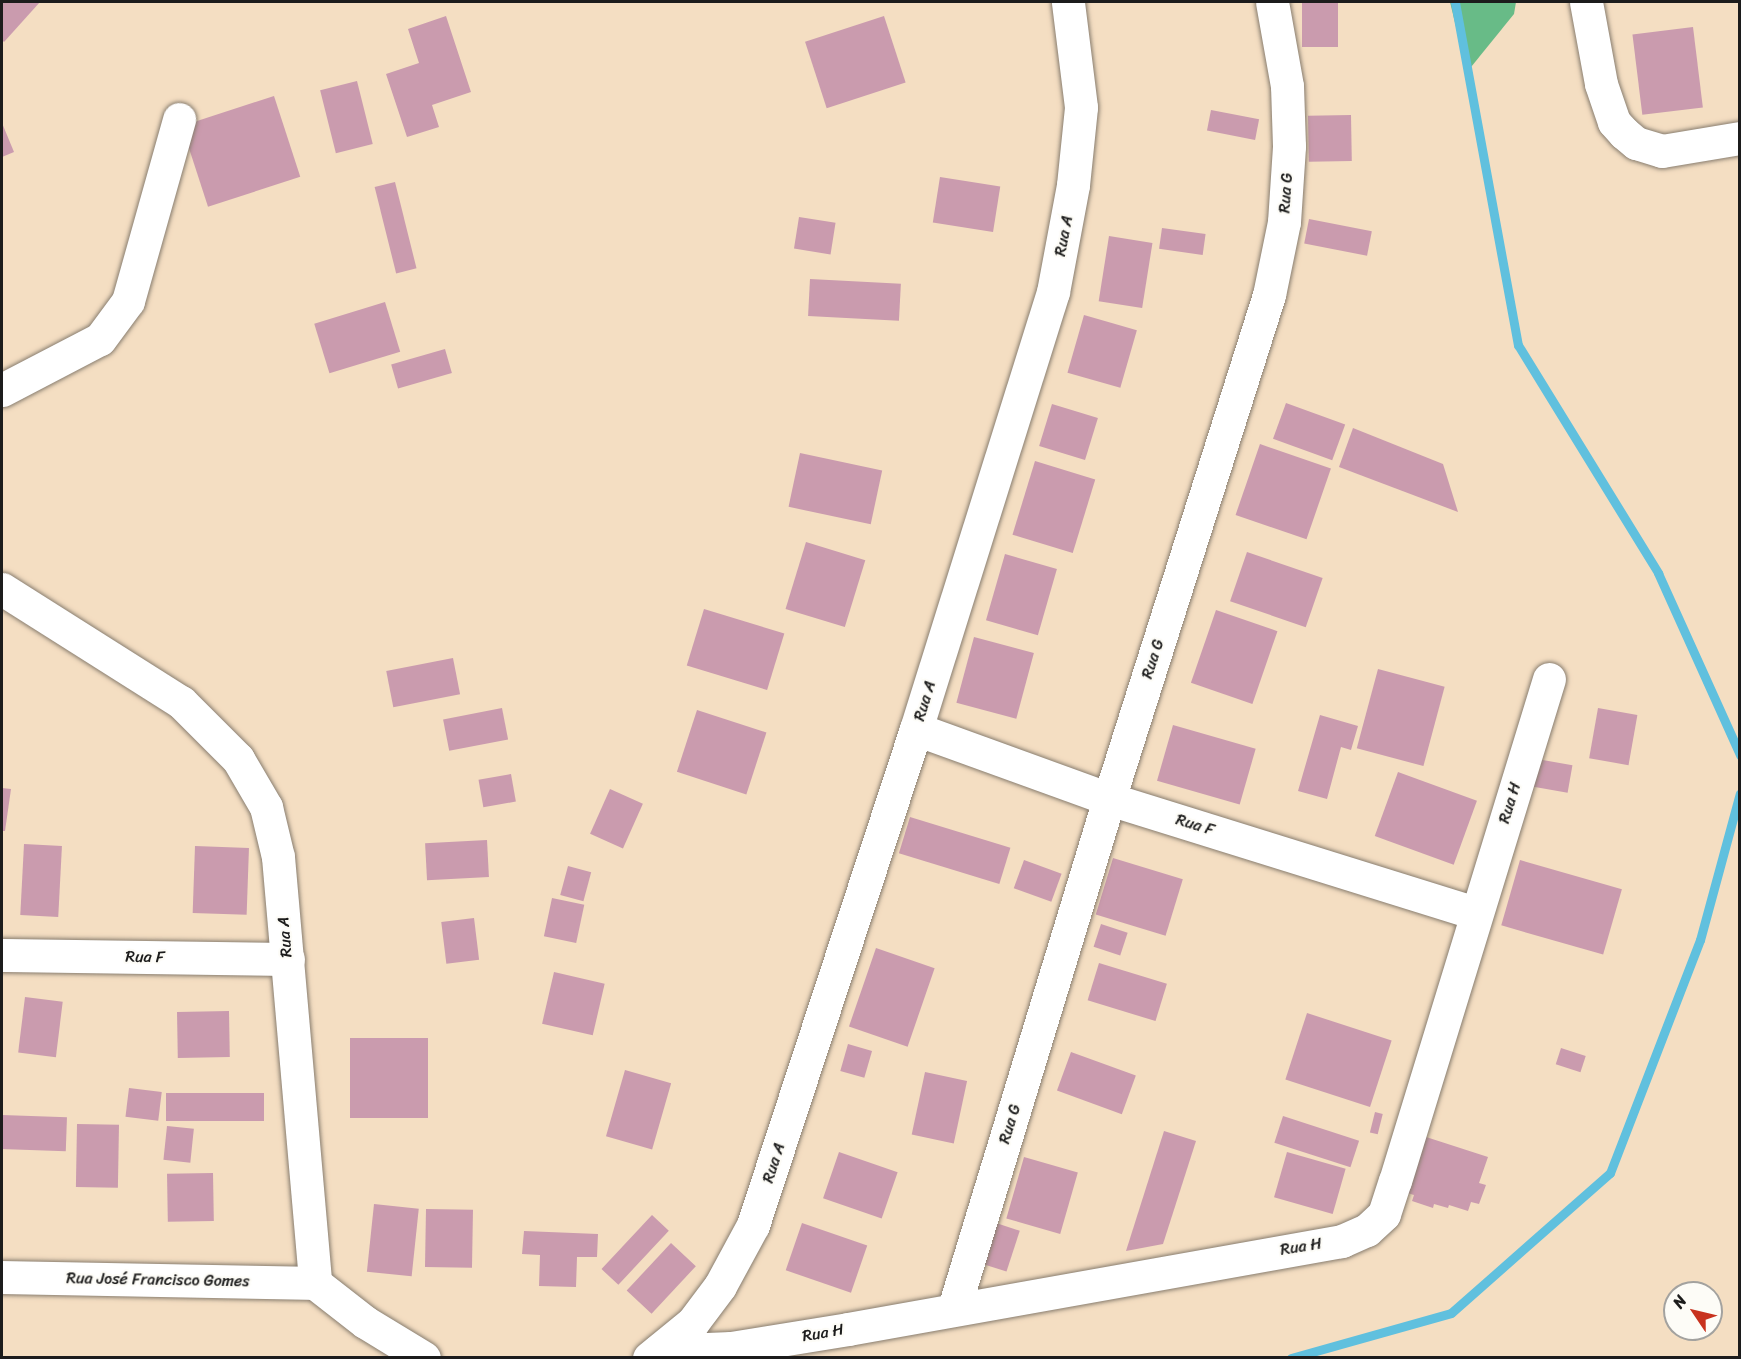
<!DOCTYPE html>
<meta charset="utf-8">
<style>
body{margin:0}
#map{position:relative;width:1741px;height:1359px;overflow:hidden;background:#f4dec2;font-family:Sriracha,sans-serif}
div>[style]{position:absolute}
.forest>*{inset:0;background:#68bb87}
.stream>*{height:9px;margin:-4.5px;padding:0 4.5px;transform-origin:4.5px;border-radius:4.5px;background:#60c0de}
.building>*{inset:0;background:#ca9bae;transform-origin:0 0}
.roads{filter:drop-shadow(0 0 2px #887d6f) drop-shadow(0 0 2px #887d6f)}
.street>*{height:33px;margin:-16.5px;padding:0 16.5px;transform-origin:16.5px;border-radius:16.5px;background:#fff}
span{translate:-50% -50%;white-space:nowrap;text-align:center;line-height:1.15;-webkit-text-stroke:4.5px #fdfcf7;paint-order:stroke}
.street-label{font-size:16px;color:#1c1c1c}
.frame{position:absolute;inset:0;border:3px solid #1c1c1c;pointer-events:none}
.north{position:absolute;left:1663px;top:1281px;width:60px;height:60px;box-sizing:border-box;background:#fdfcf7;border:2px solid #a3a29f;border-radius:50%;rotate:305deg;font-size:16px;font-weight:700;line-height:24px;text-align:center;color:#1c1c1c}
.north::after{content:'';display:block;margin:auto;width:21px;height:27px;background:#c8321e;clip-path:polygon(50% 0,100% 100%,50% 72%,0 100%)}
</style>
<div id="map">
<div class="forest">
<div style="clip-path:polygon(1450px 2px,1516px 2px,1514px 14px,1467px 72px)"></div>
</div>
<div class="stream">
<div style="left:1455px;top:2px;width:349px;rotate:79.6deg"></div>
<div style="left:1518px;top:345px;width:268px;rotate:58.4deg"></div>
<div style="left:1658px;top:573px;width:200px;rotate:65.7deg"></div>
<div style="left:1291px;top:1358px;width:166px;rotate:-15.7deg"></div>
<div style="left:1451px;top:1313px;width:212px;rotate:-41.4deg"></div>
<div style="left:1610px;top:1173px;width:250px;rotate:-68.9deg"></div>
<div style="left:1700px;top:940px;width:152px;rotate:-74.8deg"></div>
</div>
<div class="building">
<div style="clip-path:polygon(2px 2px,40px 2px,4px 42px,2px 40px)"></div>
<div style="left:1302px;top:2px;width:36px;height:45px"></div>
<div style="clip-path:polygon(446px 16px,471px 92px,432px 105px,439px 127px,407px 137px,386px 74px,419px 63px,408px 29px)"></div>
<div style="left:884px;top:16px;width:70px;height:83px;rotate:72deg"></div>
<div style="left:1693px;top:27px;width:81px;height:61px;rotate:83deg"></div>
<div style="left:357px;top:81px;width:65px;height:38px;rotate:76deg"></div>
<div style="left:274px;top:96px;width:85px;height:97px;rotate:72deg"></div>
<div style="left:1211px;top:110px;width:49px;height:21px;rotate:11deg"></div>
<div style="left:1351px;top:115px;width:46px;height:43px;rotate:89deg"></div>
<div style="clip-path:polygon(2px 123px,14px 152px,2px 157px)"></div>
<div style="left:940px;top:177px;width:61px;height:46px;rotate:9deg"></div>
<div style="left:395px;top:182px;width:89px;height:21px;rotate:76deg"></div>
<div style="left:799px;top:217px;width:37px;height:32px;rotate:9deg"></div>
<div style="left:1309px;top:219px;width:64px;height:25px;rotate:11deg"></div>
<div style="left:1162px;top:228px;width:44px;height:21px;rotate:8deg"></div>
<div style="left:1109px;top:236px;width:44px;height:66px;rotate:9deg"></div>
<div style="left:810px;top:279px;width:91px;height:37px;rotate:3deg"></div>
<div style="left:385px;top:302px;width:52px;height:74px;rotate:73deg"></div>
<div style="left:1084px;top:315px;width:55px;height:60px;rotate:16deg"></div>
<div style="left:445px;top:349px;width:25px;height:56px;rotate:74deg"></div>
<div style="left:1286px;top:403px;width:63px;height:38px;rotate:20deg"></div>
<div style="left:1052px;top:404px;width:48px;height:44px;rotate:17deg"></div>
<div style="clip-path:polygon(1353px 428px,1443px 464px,1458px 512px,1339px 467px)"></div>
<div style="left:1260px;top:444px;width:75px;height:75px;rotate:19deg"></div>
<div style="left:800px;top:453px;width:84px;height:55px;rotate:12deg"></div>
<div style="left:1035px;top:461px;width:63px;height:77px;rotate:17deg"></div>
<div style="left:806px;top:542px;width:62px;height:70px;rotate:17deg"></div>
<div style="left:1247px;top:552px;width:80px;height:52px;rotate:19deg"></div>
<div style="left:1005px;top:554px;width:54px;height:69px;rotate:16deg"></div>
<div style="left:704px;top:609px;width:84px;height:59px;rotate:17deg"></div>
<div style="left:1216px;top:610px;width:65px;height:77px;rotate:19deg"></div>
<div style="left:974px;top:637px;width:62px;height:68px;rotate:15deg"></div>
<div style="left:453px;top:658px;width:37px;height:68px;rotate:79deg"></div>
<div style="left:1378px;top:669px;width:69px;height:82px;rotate:15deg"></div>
<div style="left:502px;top:708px;width:32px;height:60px;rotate:79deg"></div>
<div style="left:1598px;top:708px;width:40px;height:51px;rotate:10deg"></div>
<div style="left:697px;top:710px;width:73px;height:65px;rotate:18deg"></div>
<div style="clip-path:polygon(1320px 715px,1358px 726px,1351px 750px,1341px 747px,1327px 799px,1298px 791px)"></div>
<div style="left:1173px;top:725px;width:86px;height:58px;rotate:16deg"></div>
<div style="left:1537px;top:759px;width:36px;height:28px;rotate:10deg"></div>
<div style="left:1398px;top:772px;width:84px;height:68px;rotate:20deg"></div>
<div style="left:511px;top:774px;width:28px;height:33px;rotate:80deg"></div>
<div style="clip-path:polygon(2px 788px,11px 789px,5px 831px,2px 831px)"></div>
<div style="left:610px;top:789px;width:36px;height:49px;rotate:24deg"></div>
<div style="left:910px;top:817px;width:105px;height:38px;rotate:17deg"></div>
<div style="left:487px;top:840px;width:37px;height:62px;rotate:87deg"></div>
<div style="left:24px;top:844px;width:38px;height:71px;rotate:3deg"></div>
<div style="left:195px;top:846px;width:54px;height:67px;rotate:2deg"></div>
<div style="left:1113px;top:858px;width:73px;height:59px;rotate:17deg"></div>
<div style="left:1024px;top:860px;width:40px;height:30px;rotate:20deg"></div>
<div style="left:1520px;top:860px;width:106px;height:68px;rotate:16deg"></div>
<div style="left:568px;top:866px;width:24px;height:30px;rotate:15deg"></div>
<div style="left:552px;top:898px;width:33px;height:39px;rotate:12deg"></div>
<div style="left:474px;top:918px;width:42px;height:33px;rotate:83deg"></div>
<div style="left:1101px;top:924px;width:28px;height:24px;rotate:18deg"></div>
<div style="left:876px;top:948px;width:62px;height:83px;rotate:19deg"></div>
<div style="left:1099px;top:963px;width:71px;height:39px;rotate:17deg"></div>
<div style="left:554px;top:972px;width:52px;height:53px;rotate:13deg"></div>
<div style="left:25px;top:997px;width:38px;height:56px;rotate:7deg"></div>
<div style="left:229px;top:1011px;width:46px;height:52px;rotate:89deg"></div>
<div style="left:1307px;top:1013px;width:89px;height:70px;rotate:18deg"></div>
<div style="left:350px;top:1038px;width:78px;height:80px"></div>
<div style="left:848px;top:1044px;width:25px;height:28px;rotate:16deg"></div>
<div style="left:1561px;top:1048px;width:26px;height:17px;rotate:18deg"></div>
<div style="left:1071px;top:1052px;width:69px;height:41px;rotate:20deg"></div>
<div style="left:625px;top:1070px;width:48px;height:69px;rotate:16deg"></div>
<div style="left:925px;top:1072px;width:43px;height:64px;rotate:12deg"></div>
<div style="left:129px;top:1088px;width:33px;height:29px;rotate:7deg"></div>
<div style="left:166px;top:1093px;width:98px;height:28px"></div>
<div style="left:1375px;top:1112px;width:8px;height:21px;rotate:14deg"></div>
<div style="left:2px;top:1115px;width:65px;height:34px;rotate:2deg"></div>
<div style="left:1283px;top:1116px;width:80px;height:28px;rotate:18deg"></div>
<div style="left:77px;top:1124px;width:42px;height:63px;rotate:1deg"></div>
<div style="left:167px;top:1126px;width:27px;height:34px;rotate:6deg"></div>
<div style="clip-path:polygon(1164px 1131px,1196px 1141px,1163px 1244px,1126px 1251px)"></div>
<div style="clip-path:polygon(1423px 1136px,1488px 1157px,1479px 1183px,1486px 1185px,1479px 1204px,1471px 1202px,1468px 1211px,1449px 1205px,1448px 1208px,1434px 1204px,1433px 1208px,1412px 1201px,1414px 1195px,1404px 1192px)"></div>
<div style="left:839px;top:1152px;width:62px;height:49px;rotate:19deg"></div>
<div style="left:1287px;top:1152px;width:61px;height:47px;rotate:16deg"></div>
<div style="left:1024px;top:1157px;width:56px;height:64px;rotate:16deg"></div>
<div style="left:213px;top:1173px;width:48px;height:46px;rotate:89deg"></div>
<div style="left:374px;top:1204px;width:45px;height:68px;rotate:6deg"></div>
<div style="left:426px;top:1209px;width:47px;height:58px;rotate:1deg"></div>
<div style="left:652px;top:1215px;width:23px;height:74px;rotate:43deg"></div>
<div style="left:802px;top:1223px;width:69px;height:50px;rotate:19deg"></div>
<div style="left:996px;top:1223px;width:25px;height:43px;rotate:18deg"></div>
<div style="clip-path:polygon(524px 1231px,598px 1234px,597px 1257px,577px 1257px,576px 1287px,539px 1286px,540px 1255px,522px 1254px)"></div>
<div style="left:671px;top:1243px;width:34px;height:65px;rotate:43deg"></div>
</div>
<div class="roads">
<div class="street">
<div style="left:1586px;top:2px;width:83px;rotate:79.6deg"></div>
<div style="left:1601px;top:84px;width:40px;rotate:71.1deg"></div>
<div style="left:1614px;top:122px;width:15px;rotate:48deg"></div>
<div style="left:1624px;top:133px;width:16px;rotate:40deg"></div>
<div style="left:1636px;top:143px;width:27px;rotate:17deg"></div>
<div style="left:1662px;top:151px;width:79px;rotate:-9.5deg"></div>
<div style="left:2px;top:390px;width:110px;rotate:-27.5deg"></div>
<div style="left:100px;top:339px;width:47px;rotate:-53.6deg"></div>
<div style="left:128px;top:301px;width:189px;rotate:-74.3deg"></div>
<div style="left:2px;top:589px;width:212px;rotate:32.3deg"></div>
<div style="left:181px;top:702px;width:81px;rotate:45deg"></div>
<div style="left:238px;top:759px;width:56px;rotate:59.7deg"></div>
<div style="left:266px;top:807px;width:51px;rotate:76.5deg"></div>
<div style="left:278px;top:857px;width:428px;rotate:85deg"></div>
<div style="left:315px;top:1283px;width:63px;rotate:38deg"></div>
<div style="left:365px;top:1322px;width:69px;rotate:31.4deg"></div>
<div style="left:916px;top:729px;width:205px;rotate:19.9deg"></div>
<div style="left:1109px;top:799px;width:384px;rotate:17.3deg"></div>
<div style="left:2px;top:955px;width:286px;rotate:0.8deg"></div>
<div style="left:2px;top:1277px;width:313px;rotate:1.1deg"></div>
<div style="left:954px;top:1308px;width:532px;rotate:-73.06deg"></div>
<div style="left:1109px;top:799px;width:529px;rotate:-72.39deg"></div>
<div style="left:1269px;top:295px;width:75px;rotate:-78.4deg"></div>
<div style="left:1284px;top:222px;width:76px;rotate:-86.2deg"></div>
<div style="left:1289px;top:146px;width:60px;rotate:-91.9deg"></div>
<div style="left:1287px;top:86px;width:85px;rotate:-100.1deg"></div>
<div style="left:658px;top:1351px;width:73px;rotate:-2.4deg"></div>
<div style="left:731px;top:1348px;width:119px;rotate:-9.2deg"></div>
<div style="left:848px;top:1329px;width:502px;rotate:-10.1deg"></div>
<div style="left:1342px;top:1241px;width:27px;rotate:-24deg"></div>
<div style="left:1367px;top:1230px;width:23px;rotate:-43deg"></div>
<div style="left:1384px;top:1214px;width:35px;rotate:-72deg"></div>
<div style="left:1395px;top:1181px;width:525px;rotate:-72.95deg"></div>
<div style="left:649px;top:1358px;width:57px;rotate:-39.3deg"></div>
<div style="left:693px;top:1322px;width:45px;rotate:-53.1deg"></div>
<div style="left:720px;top:1286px;width:69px;rotate:-61.6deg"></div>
<div style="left:753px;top:1225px;width:522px;rotate:-71.81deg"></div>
<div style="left:916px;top:729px;width:458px;rotate:-72.6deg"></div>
<div style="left:1053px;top:292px;width:109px;rotate:-79.4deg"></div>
<div style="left:1073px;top:185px;width:78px;rotate:-84.1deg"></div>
<div style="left:1081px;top:107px;width:106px;rotate:-97.1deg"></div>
</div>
</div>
<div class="street-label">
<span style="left:1286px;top:193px;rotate:-86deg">Rua G</span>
<span style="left:1064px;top:236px;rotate:-79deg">Rua A</span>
<span style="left:1153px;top:659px;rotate:-72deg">Rua G</span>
<span style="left:925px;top:701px;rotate:-73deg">Rua A</span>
<span style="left:1510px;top:803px;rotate:-73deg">Rua H</span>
<span style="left:1195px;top:825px;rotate:17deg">Rua F</span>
<span style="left:285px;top:937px;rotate:-95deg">Rua A</span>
<span style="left:145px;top:957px;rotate:1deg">Rua F</span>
<span style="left:1010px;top:1124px;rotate:-73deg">Rua G</span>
<span style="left:774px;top:1163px;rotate:-72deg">Rua A</span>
<span style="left:1301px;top:1247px;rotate:-9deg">Rua H</span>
<span style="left:158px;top:1280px;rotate:1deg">Rua José Francisco Gomes</span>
<span style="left:823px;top:1333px;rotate:-10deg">Rua H</span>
</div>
<div class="frame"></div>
<div class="north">N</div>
</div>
